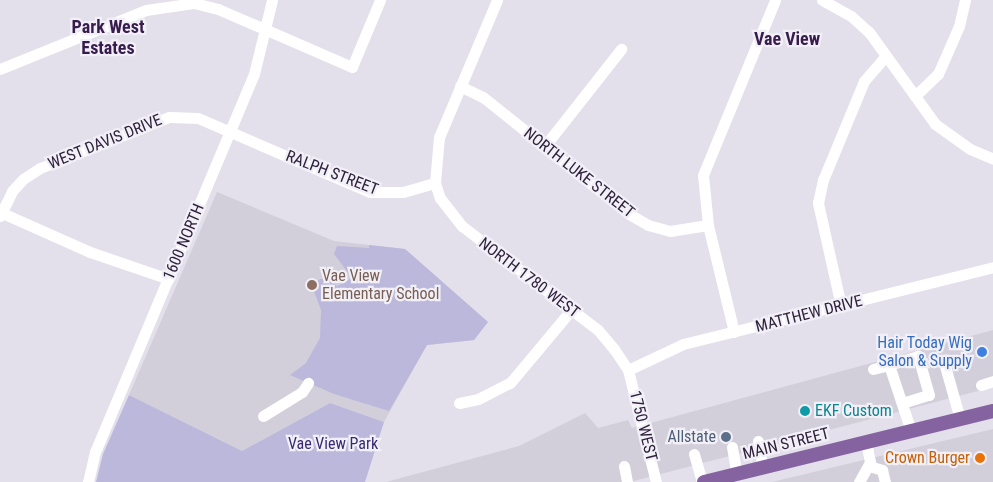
<!DOCTYPE html>
<style>
body{margin:0}
#map{position:relative;width:993px;height:482px;overflow:hidden;background:#e3dfeb;font-family:"Roboto Condensed",sans-serif}
div>[style]{position:absolute}
.built>*{inset:0;background:#d2ceda}
.green>*{inset:0;background:#bbb8dc}
.minor>*{height:11px;margin:-5.5px;padding:0 5.5px;transform-origin:5.5px;border-radius:5.5px;background:#fff}
.major>*{height:14px;margin:-7px;padding:0 7px;transform-origin:7px;border-radius:7px;background:#8563a1}
.dots>*{width:14px;height:14px;translate:-50% -50%;box-sizing:border-box;border:2px solid #f2f0f7;border-radius:50%}
span{translate:-50% -50%;white-space:nowrap;text-align:center;line-height:1.15;-webkit-text-stroke:4.5px #f2f0f7;paint-order:stroke}
.street-label{font-size:16px;color:#2f203b}
.education-label{font-size:16px;color:#785e54}
.left{translate:0 -50%;text-align:left}
.shop-label{font-size:16px;color:#366cbe}
.right{translate:-100% -50%;text-align:right}
.culture-label{font-size:16px;color:#0d838f}
.service-label{font-size:16px;color:#4e5e75}
.park-label{font-size:16px;color:#382a72}
.food-label{font-size:16px;color:#c56008}
.neighbourhood-label{font-size:18px;color:#381c4d;font-weight:700}
</style>
<div id="map">
<div class="built">
<div style="clip-path:polygon(217px 192px,334px 241px,405px 249px,488px 322px,474px 340px,427px 345px,384px 422px,330px 403px,242px 451px,129px 395px)"></div>
<div style="clip-path:polygon(993px 330px,993px 387px,630px 482px,386px 482px,519px 446px,585px 413px,598px 428px,628px 420px,632px 428px)"></div>
<div style="clip-path:polygon(993px 429px,993px 482px,772px 482px)"></div>
</div>
<div class="green">
<div style="clip-path:polygon(369px 245px,405px 249px,488px 322px,474px 340px,427px 345px,389px 411px,334px 394px,290px 375px,306px 363px,320px 338px,321px 310px,312px 286px,320px 279px,328px 279px,337px 286px,352px 278px,334px 254px,337px 246px,369px 248px)"></div>
<div style="clip-path:polygon(129px 395px,242px 451px,330px 403px,384px 422px,365px 482px,96px 482px,103px 454px)"></div>
</div>
<div class="minor">
<div style="left:497px;top:0;width:149px;rotate:112.9deg"></div>
<div style="left:439px;top:137px;width:46px;rotate:95deg"></div>
<div style="left:435px;top:183px;width:16px;rotate:72deg"></div>
<div style="left:440px;top:198px;width:36px;rotate:52deg"></div>
<div style="left:462px;top:226px;width:171px;rotate:37.4deg"></div>
<div style="left:598px;top:330px;width:25px;rotate:50deg"></div>
<div style="left:614px;top:349px;width:25px;rotate:56deg"></div>
<div style="left:628px;top:370px;width:115px;rotate:76deg"></div>
<div style="left:822px;top:0;width:33px;rotate:29deg"></div>
<div style="left:851px;top:16px;width:24px;rotate:42deg"></div>
<div style="left:869px;top:32px;width:113px;rotate:54.3deg"></div>
<div style="left:935px;top:124px;width:43px;rotate:35.5deg"></div>
<div style="left:970px;top:149px;width:25px;rotate:23deg"></div>
<div style="left:0;top:69px;width:157px;rotate:-22deg"></div>
<div style="left:146px;top:10px;width:49px;rotate:-8.3deg"></div>
<div style="left:194px;top:3px;width:25px;rotate:14deg"></div>
<div style="left:218px;top:9px;width:146px;rotate:23.4deg"></div>
<div style="left:352px;top:67px;width:73px;rotate:-67.3deg"></div>
<div style="left:460px;top:86px;width:25px;rotate:26deg"></div>
<div style="left:483px;top:97px;width:187px;rotate:38.7deg"></div>
<div style="left:629px;top:214px;width:22px;rotate:30deg"></div>
<div style="left:648px;top:225px;width:23px;rotate:15deg"></div>
<div style="left:670px;top:231px;width:38px;rotate:-9deg"></div>
<div style="left:915px;top:96px;width:32px;rotate:-44deg"></div>
<div style="left:938px;top:74px;width:52px;rotate:-66.4deg"></div>
<div style="left:959px;top:26px;width:27px;rotate:-77deg"></div>
<div style="left:544px;top:147px;width:125px;rotate:-51.8deg"></div>
<div style="left:0;top:212px;width:98px;rotate:24deg"></div>
<div style="left:90px;top:252px;width:83px;rotate:18.9deg"></div>
<div style="left:0;top:216px;width:28px;rotate:-64deg"></div>
<div style="left:12px;top:191px;width:16px;rotate:-47deg"></div>
<div style="left:23px;top:179px;width:20px;rotate:-33deg"></div>
<div style="left:40px;top:168px;width:139px;rotate:-21.6deg"></div>
<div style="left:169px;top:117px;width:29px;rotate:2deg"></div>
<div style="left:198px;top:118px;width:187px;rotate:23.3deg"></div>
<div style="left:370px;top:192px;width:33px"></div>
<div style="left:403px;top:192px;width:33px;rotate:-16deg"></div>
<div style="left:841px;top:306px;width:106px;rotate:-102.6deg"></div>
<div style="left:818px;top:203px;width:24px;rotate:-78deg"></div>
<div style="left:823px;top:180px;width:107px;rotate:-67.5deg"></div>
<div style="left:864px;top:81px;width:33px;rotate:-49deg"></div>
<div style="left:734px;top:332px;width:110px;rotate:-103.7deg"></div>
<div style="left:708px;top:225px;width:50px;rotate:-95.7deg"></div>
<div style="left:703px;top:175px;width:189px;rotate:-67.6deg"></div>
<div style="left:945px;top:366px;width:55px;rotate:74.2deg"></div>
<div style="left:873px;top:369px;width:16px;rotate:-14deg"></div>
<div style="left:628px;top:370px;width:61px;rotate:-25.3deg"></div>
<div style="left:683px;top:344px;width:319px;rotate:-13.9deg"></div>
<div style="left:981px;top:385px;width:13px;rotate:-18deg"></div>
<div style="left:459px;top:403px;width:19px;rotate:-12deg"></div>
<div style="left:478px;top:399px;width:36px;rotate:-27deg"></div>
<div style="left:510px;top:383px;width:95px;rotate:-50.1deg"></div>
<div style="left:902px;top:403px;width:28px;rotate:-17deg"></div>
<div style="left:929px;top:395px;width:41px;rotate:-105.8deg"></div>
<div style="left:918px;top:356px;width:30px;rotate:163deg"></div>
<div style="left:889px;top:365px;width:70px;rotate:71.6deg"></div>
<div style="left:263px;top:416px;width:46px;rotate:-31.6deg"></div>
<div style="left:302px;top:392px;width:11px;rotate:-56deg"></div>
<div style="left:758px;top:441px;width:27px;rotate:80deg"></div>
<div style="left:732px;top:447px;width:27px;rotate:80deg"></div>
<div style="left:694px;top:454px;width:29px;rotate:74deg"></div>
<div style="left:624px;top:466px;width:16px;rotate:79deg"></div>
<div style="left:869px;top:466px;width:14px;rotate:17deg"></div>
<div style="left:882px;top:470px;width:12px;rotate:76deg"></div>
<div style="left:88px;top:482px;width:31px;rotate:-77deg"></div>
<div style="left:95px;top:452px;width:410px;rotate:-67.2deg"></div>
<div style="left:254px;top:74px;width:76px;rotate:-76.3deg"></div>
<div style="left:859px;top:482px;width:23px;rotate:-61deg"></div>
<div style="left:870px;top:462px;width:20px;rotate:-101deg"></div>
</div>
<div class="major">
<div style="left:704px;top:482px;width:298px;rotate:-13.8deg"></div>
</div>
<div class="dots">
<div style="left:312px;top:285px;background:#8d6e63"></div>
<div style="left:982px;top:352px;background:#3f7fe0"></div>
<div style="left:805px;top:411px;background:#0f9aa8"></div>
<div style="left:726px;top:437px;background:#5c6f8a"></div>
<div style="left:980px;top:458px;background:#e8710a"></div>
</div>
<div class="street-label">
<span style="left:105px;top:142px;rotate:-22deg">WEST DAVIS DRIVE</span>
<span style="left:332px;top:173px;rotate:21deg">RALPH STREET</span>
<span style="left:579px;top:173px;rotate:38deg">NORTH LUKE STREET</span>
<span style="left:184px;top:242px;rotate:-67deg">1600 NORTH</span>
<span style="left:529px;top:278px;rotate:37deg">NORTH 1780 WEST</span>
<span style="left:809px;top:314px;rotate:-14deg">MATTHEW DRIVE</span>
<span style="left:643px;top:426px;rotate:76deg">1750 WEST</span>
<span style="left:786px;top:444px;rotate:-14deg">MAIN STREET</span>
</div>
<div class="education-label">
<span class="left" style="left:322px;top:285px">Vae View<br>Elementary School</span>
</div>
<div class="shop-label">
<span class="right" style="left:972px;top:352px">Hair Today Wig<br>Salon &amp; Supply</span>
</div>
<div class="culture-label">
<span class="left" style="left:815px;top:411px">EKF Custom</span>
</div>
<div class="service-label">
<span class="right" style="left:716px;top:437px">Allstate</span>
</div>
<div class="park-label">
<span style="left:333px;top:444px">Vae View Park</span>
</div>
<div class="food-label">
<span class="right" style="left:970px;top:458px">Crown Burger</span>
</div>
<div class="neighbourhood-label">
<span style="left:108px;top:38px">Park West<br>Estates</span>
<span style="left:787px;top:39px">Vae View</span>
</div>
</div>
